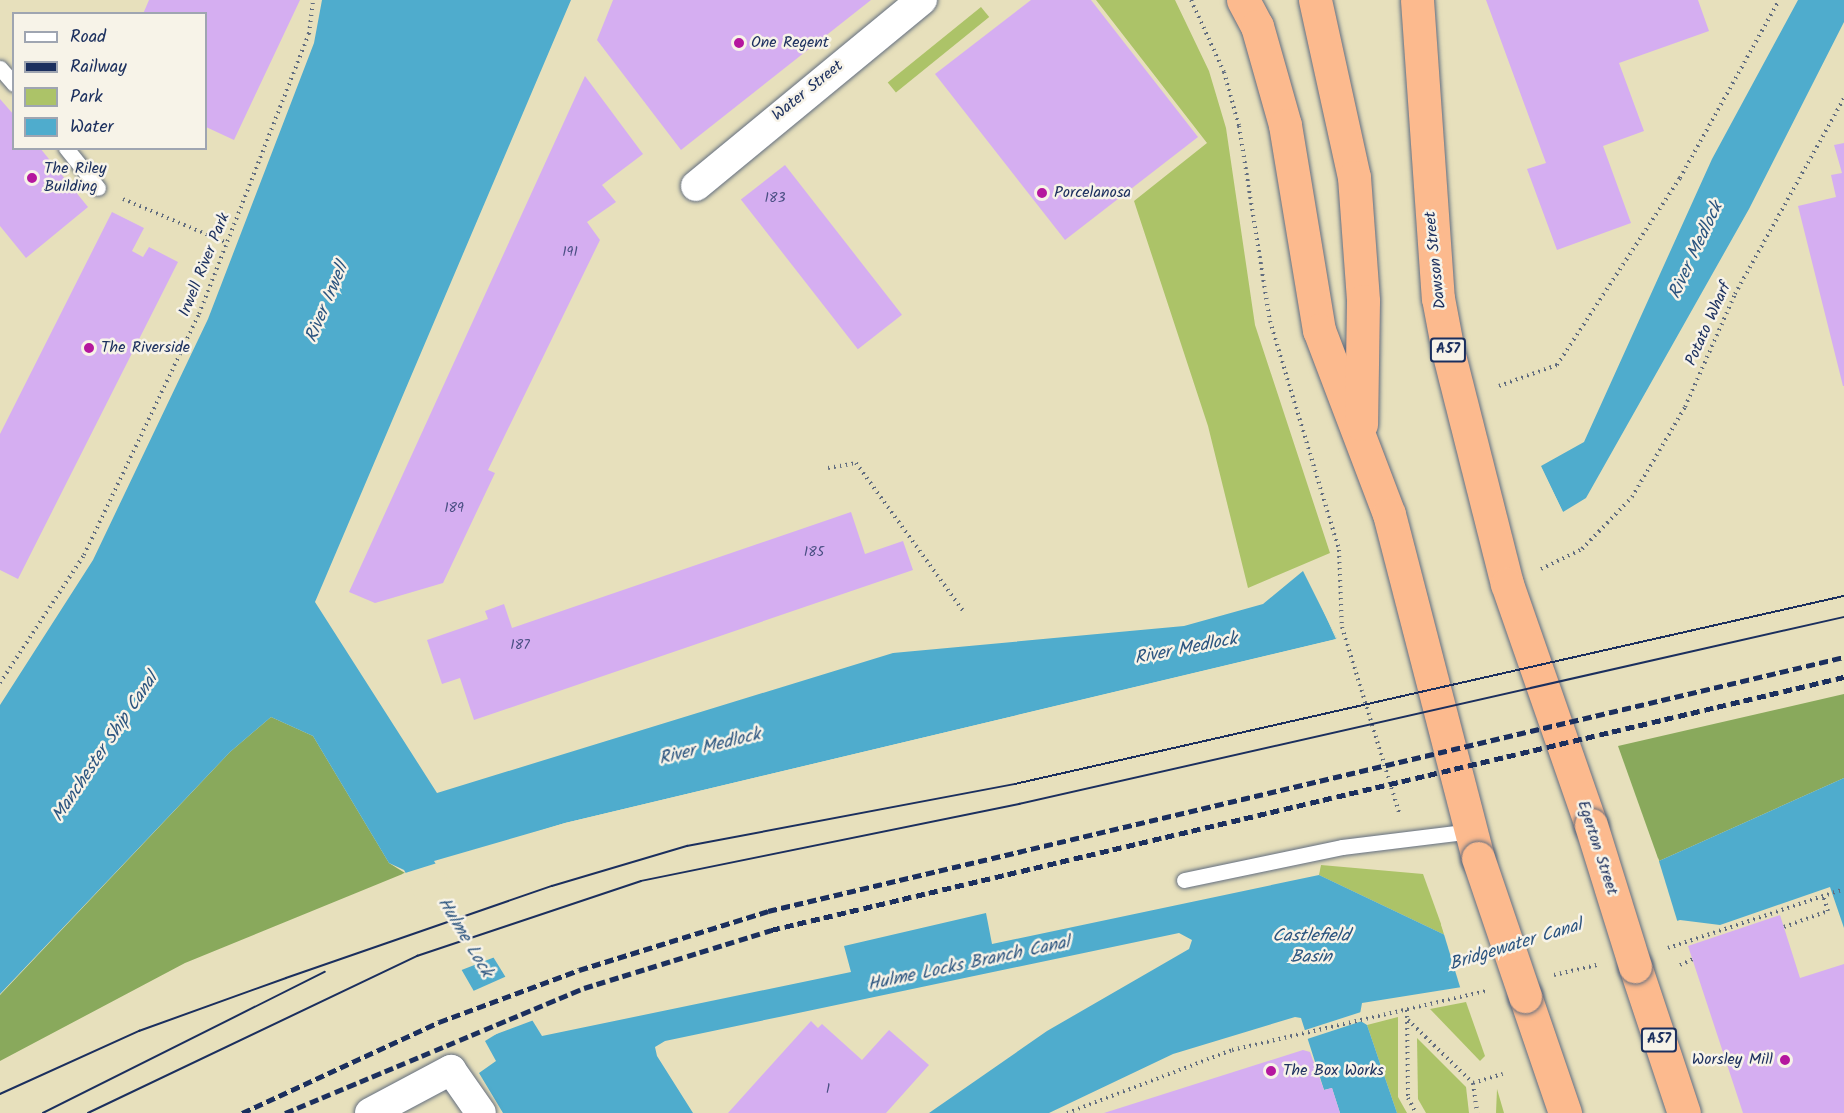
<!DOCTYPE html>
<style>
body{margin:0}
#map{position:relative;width:1844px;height:1113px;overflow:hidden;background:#e7e0bc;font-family:Kalam,sans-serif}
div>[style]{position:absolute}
.green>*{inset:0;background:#acc368;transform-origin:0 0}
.forest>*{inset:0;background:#89a95c}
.water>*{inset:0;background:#4faccd}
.pier>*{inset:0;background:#e7e0bc;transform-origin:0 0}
.building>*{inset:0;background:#d5aef1;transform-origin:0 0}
.path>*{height:4px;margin-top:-2px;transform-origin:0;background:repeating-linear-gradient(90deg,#626d7f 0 1.5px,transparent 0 6px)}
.roads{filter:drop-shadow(0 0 2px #626d7f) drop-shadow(0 0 2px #626d7f)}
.service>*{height:15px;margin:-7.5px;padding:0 7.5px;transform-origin:7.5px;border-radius:7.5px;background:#fff}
.minor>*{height:30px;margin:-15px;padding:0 15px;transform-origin:15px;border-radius:15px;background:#fff}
.trunk>*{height:33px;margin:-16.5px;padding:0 16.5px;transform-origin:16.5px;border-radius:16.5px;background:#fcba8e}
.tram>*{height:1.5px;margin:-0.75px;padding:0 0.75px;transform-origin:0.75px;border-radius:0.75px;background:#1b2f5e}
.rail>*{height:4.5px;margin-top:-2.25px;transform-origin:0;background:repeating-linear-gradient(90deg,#1b2f5e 0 9px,transparent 0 13.5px)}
.bridges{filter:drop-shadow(0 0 2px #626d7f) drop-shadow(0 0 2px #626d7f)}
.trunk-bridge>*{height:33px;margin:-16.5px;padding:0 16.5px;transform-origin:16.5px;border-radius:16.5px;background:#fcba8e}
.dots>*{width:16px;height:16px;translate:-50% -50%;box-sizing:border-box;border:3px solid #f7f3e8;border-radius:50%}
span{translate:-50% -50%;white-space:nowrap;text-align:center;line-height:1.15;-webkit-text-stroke:5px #f7f3e8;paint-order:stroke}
.number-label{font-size:14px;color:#4a4f83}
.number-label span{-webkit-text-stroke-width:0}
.shield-label span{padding:2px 4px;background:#f7f3e8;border:2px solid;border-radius:4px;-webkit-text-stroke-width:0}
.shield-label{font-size:15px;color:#1b2f5e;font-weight:700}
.poi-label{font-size:16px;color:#1b2f5e}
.left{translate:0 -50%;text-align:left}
.right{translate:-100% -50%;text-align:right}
.street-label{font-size:16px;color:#1b2f5e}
.water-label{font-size:18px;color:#2b547f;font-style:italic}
.legend{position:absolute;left:12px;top:12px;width:195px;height:138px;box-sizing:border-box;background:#f7f3e8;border:2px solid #9fa5b1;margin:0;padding:8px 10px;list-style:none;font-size:18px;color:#1b2f5e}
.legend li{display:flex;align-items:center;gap:12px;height:30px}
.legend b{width:30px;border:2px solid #9fa5b1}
</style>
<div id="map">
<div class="green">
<div style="clip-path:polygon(1096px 0,1175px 0,1209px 71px,1226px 128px,1255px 325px,1330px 553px,1248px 588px,1208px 426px,1134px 201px,1207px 143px)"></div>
<div style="left:981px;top:7px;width:13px;height:120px;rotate:51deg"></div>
<div style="clip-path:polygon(1321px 865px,1423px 874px,1445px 935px,1319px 875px)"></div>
<div style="clip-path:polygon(1466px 1002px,1485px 1056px,1480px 1061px,1430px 1009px)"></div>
<div style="clip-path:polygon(1398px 1017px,1398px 1097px,1407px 1113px,1397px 1113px,1367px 1025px)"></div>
<div style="clip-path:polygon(1417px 1038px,1466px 1087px,1469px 1113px,1426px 1113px,1418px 1099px)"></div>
<div style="clip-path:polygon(1497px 1089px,1504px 1113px,1496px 1113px)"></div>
</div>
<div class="forest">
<div style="clip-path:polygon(1844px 694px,1844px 778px,1659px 861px,1618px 746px)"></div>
<div style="clip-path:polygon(271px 717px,313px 736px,389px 863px,405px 873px,185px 963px,0 1061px,0 995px,230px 752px)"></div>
</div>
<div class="water">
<div style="clip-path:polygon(322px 0,571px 0,315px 602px,437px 793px,893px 653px,1184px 626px,1263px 604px,1303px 571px,1337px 639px,565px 823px,434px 861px,542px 1036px,851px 972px,844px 946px,986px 913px,992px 944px,1319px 875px,1445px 935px,1659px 861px,1844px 778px,1844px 928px,1830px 887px,1720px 925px,1680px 920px,1462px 987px,1362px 1003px,1359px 1020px,1367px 1025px,1397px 1113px,1340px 1113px,1332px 1088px,1324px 1090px,1301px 1018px,1295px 1017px,1173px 1054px,1049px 1113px,929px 1113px,1047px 1031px,1189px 949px,1192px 940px,1179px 933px,665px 1041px,655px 1047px,657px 1056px,693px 1113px,503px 1113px,479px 1073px,496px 1061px,485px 1041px,498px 1033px,404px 870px,389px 863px,313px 736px,271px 717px,230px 752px,0 994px,0 705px,93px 560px,208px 319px,314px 43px)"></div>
<div style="clip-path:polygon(1798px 0,1844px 0,1844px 22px,1749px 209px,1586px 498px,1563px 512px,1541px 466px,1584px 442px,1712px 159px)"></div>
</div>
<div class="pier">
<div style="left:1539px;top:463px;width:55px;height:4px;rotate:64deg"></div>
<div style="clip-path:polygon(1305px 570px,1338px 641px,566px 826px,438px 863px,495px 957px,459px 971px,402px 874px,565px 823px,1336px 639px)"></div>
<div style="left:1658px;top:858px;width:68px;height:227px;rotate:73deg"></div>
<div style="clip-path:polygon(507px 976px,534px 1020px,483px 1039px,494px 1032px,471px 992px)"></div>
<div style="left:1361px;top:1012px;width:9px;height:61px;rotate:72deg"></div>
</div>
<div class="building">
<div style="clip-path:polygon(149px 0,300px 0,234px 140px,206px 127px,206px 14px,143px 14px)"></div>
<div style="clip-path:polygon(613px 0,871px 0,681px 150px,597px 40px)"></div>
<div style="clip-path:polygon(1031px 0,1091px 0,1198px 137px,1065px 240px,935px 74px)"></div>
<div style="clip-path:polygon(1486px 0,1698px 0,1709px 31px,1619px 63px,1644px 131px,1603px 146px,1631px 223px,1557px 250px,1527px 169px,1546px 163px)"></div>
<div style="clip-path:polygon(585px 76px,643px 154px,602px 185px,616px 202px,587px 222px,600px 240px,488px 470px,495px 473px,443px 583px,375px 603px,349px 592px)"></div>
<div style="clip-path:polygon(0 99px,14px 115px,14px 148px,40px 148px,88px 207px,26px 258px,0 226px)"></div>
<div style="clip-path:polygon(1844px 143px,1844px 386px,1843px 386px,1798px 206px,1836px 197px,1831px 175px,1842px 173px,1834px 145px)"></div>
<div style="left:785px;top:165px;width:190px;height:56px;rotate:52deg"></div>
<div style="clip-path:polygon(112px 212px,144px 228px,132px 251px,143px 257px,149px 247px,178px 262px,18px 579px,0 570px,0 434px)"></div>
<div style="clip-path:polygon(851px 512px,865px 554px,903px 541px,913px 570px,474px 720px,460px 678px,442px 684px,427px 640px,488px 619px,485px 611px,504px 604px,512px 628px)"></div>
<div style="clip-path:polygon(1780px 915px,1800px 978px,1844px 964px,1844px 1113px,1743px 1113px,1688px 946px)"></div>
<div style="clip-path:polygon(811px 1021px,818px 1028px,822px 1024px,862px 1060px,889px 1030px,929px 1065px,886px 1113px,728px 1113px)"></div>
<div style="clip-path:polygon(1303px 1050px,1310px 1052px,1324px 1090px,1332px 1088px,1340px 1113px,1104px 1113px)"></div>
</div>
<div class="path">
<div style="left:1191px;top:0;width:79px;rotate:65.4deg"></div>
<div style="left:1224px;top:72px;width:56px;rotate:74.5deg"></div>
<div style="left:1239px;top:126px;width:197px;rotate:81deg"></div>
<div style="left:1270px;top:321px;width:239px;rotate:73.2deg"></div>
<div style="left:1339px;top:550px;width:77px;rotate:87.8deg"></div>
<div style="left:1342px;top:627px;width:194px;rotate:72.9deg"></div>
<div style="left:123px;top:199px;width:113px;rotate:22.9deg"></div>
<div style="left:1499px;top:386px;width:62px;rotate:-19.9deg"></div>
<div style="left:1557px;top:365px;width:224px;rotate:-56.7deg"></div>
<div style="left:1680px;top:178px;width:204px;rotate:-60.9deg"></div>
<div style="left:828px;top:468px;width:28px;rotate:-10deg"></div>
<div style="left:856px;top:463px;width:183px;rotate:54.1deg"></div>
<div style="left:1541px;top:569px;width:46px;rotate:-26deg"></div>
<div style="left:1582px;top:549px;width:72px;rotate:-46.1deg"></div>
<div style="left:1632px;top:497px;width:104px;rotate:-59.5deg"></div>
<div style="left:1685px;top:407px;width:124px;rotate:-66.1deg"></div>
<div style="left:1735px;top:294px;width:224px;rotate:-60.9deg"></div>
<div style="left:0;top:683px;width:153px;rotate:-56.7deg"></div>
<div style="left:84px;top:555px;width:267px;rotate:-64.5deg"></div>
<div style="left:199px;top:314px;width:301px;rotate:-68.6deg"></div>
<div style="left:309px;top:34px;width:34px;rotate:-83deg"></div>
<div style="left:1784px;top:927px;width:47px;rotate:-20deg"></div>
<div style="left:1828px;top:911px;width:16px;rotate:-108deg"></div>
<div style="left:1668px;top:948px;width:186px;rotate:-18.5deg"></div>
<div style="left:1680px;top:965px;width:14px;rotate:-25deg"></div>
<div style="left:1554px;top:975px;width:44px;rotate:-13.1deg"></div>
<div style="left:1407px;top:1010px;width:88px;rotate:89.3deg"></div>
<div style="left:1408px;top:1098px;width:17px;rotate:62deg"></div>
<div style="left:1408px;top:1020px;width:91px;rotate:44.1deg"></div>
<div style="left:1473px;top:1083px;width:30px;rotate:82deg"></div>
<div style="left:1473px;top:1083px;width:31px;rotate:-17deg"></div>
<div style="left:1067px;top:1113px;width:177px;rotate:-20.9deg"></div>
<div style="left:1232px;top:1050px;width:261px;rotate:-13.1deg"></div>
</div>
<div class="roads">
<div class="service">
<div style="left:0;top:68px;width:21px;rotate:49deg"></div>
<div style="left:66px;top:148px;width:51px;rotate:51.3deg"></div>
<div style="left:1184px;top:880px;width:161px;rotate:-11.8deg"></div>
<div style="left:1342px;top:847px;width:131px;rotate:-7deg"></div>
</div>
<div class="minor">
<div style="left:696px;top:186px;width:293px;rotate:-39.5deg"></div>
<div style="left:370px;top:1113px;width:92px;rotate:-28deg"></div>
<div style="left:451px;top:1070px;width:52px;rotate:55.1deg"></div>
</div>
<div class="trunk">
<div style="left:1243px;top:0;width:30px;rotate:62deg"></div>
<div style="left:1257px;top:26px;width:103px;rotate:74.2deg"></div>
<div style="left:1285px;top:125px;width:208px;rotate:80.6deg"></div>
<div style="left:1319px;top:330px;width:197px;rotate:69.2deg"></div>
<div style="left:1389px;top:514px;width:355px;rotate:75.5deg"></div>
<div style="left:1315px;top:0;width:181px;rotate:77.6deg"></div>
<div style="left:1354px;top:177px;width:124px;rotate:85.8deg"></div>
<div style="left:1363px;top:301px;width:123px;rotate:90.9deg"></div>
<div style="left:1417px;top:0;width:299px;rotate:86deg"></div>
<div style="left:1438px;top:298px;width:54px;rotate:79.3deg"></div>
<div style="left:1448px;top:351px;width:240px;rotate:75.8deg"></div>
<div style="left:1507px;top:584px;width:255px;rotate:70.8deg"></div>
<div style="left:1635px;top:966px;width:155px;rotate:71.6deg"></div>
<div style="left:1525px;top:996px;width:124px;rotate:71.1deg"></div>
</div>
</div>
<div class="tram">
<div style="left:0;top:1094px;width:153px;rotate:-24.4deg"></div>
<div style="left:139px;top:1031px;width:156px;rotate:-19.8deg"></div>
<div style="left:286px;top:978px;width:281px;rotate:-19.1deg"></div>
<div style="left:552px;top:886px;width:141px;rotate:-16.5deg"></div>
<div style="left:687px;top:846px;width:334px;rotate:-10.7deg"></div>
<div style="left:1015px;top:784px;width:850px;rotate:-12.78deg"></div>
<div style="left:43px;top:1113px;width:315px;rotate:-26.6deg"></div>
<div style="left:88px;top:1113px;width:365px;rotate:-25.5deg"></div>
<div style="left:417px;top:956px;width:236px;rotate:-18.5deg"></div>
<div style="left:641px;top:881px;width:386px;rotate:-11.5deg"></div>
<div style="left:1019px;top:804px;width:846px;rotate:-12.77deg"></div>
</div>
<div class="rail">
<div style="left:242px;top:1113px;width:217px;rotate:-24.8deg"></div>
<div style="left:439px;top:1022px;width:149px;rotate:-20.4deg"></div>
<div style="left:579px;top:970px;width:198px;rotate:-17.3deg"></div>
<div style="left:768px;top:911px;width:1106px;rotate:-13.28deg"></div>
<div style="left:285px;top:1113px;width:324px;rotate:-22.7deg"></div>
<div style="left:584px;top:988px;width:196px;rotate:-17.2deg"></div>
<div style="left:771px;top:930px;width:1102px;rotate:-13.27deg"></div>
</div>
<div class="bridges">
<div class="trunk-bridge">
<div style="left:1591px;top:825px;width:148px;rotate:72.7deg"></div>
<div style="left:1478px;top:858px;width:146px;rotate:71.2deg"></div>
</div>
</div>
<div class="dots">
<div style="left:739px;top:43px;background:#b5179e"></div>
<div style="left:32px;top:178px;background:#b5179e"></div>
<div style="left:1042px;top:193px;background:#b5179e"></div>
<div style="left:89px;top:348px;background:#b5179e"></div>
<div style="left:1785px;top:1060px;background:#b5179e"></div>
<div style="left:1271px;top:1071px;background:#b5179e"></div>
</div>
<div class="number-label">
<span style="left:775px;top:198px">183</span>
<span style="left:570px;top:252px">191</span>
<span style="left:454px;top:508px">189</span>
<span style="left:814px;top:552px">185</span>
<span style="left:520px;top:645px">187</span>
<span style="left:828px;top:1089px">1</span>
</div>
<div class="shield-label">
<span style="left:1448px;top:350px">A57</span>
<span style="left:1659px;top:1040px">A57</span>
</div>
<div class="poi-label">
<span class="left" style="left:751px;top:43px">One Regent</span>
<span class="left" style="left:44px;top:178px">The Riley<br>Building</span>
<span class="left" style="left:1054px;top:193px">Porcelanosa</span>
<span class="left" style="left:101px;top:348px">The Riverside</span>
<span class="right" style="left:1773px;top:1060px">Worsley Mill</span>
<span class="left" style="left:1283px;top:1071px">The Box Works</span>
</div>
<div class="street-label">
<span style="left:808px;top:91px;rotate:-39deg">Water Street</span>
<span style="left:1436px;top:260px;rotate:-96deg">Dawson Street</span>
<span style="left:205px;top:265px;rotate:-68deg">Irwell River Park</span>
<span style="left:1709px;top:324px;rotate:-66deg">Potato Wharf</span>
<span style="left:1597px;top:848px;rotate:72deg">Egerton Street</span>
</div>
<div class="water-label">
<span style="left:1697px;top:251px;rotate:-65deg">River Medlock</span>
<span style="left:328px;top:303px;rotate:-67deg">River Irwell</span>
<span style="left:1186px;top:650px;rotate:-11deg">River Medlock</span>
<span style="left:106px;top:748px;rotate:-56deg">Manchester Ship Canal</span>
<span style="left:710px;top:748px;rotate:-14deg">River Medlock</span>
<span style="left:464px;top:938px;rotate:59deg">Hulme Lock</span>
<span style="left:1311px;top:948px">Castlefield<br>Basin</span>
<span style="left:1516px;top:946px;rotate:-17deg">Bridgewater Canal</span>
<span style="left:969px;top:965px;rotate:-12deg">Hulme Locks Branch Canal</span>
</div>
<ul class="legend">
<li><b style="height:8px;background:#fff"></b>Road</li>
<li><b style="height:8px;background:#1b2f5e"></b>Railway</li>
<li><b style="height:16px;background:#acc368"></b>Park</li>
<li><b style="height:16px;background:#4faccd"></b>Water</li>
</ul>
</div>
